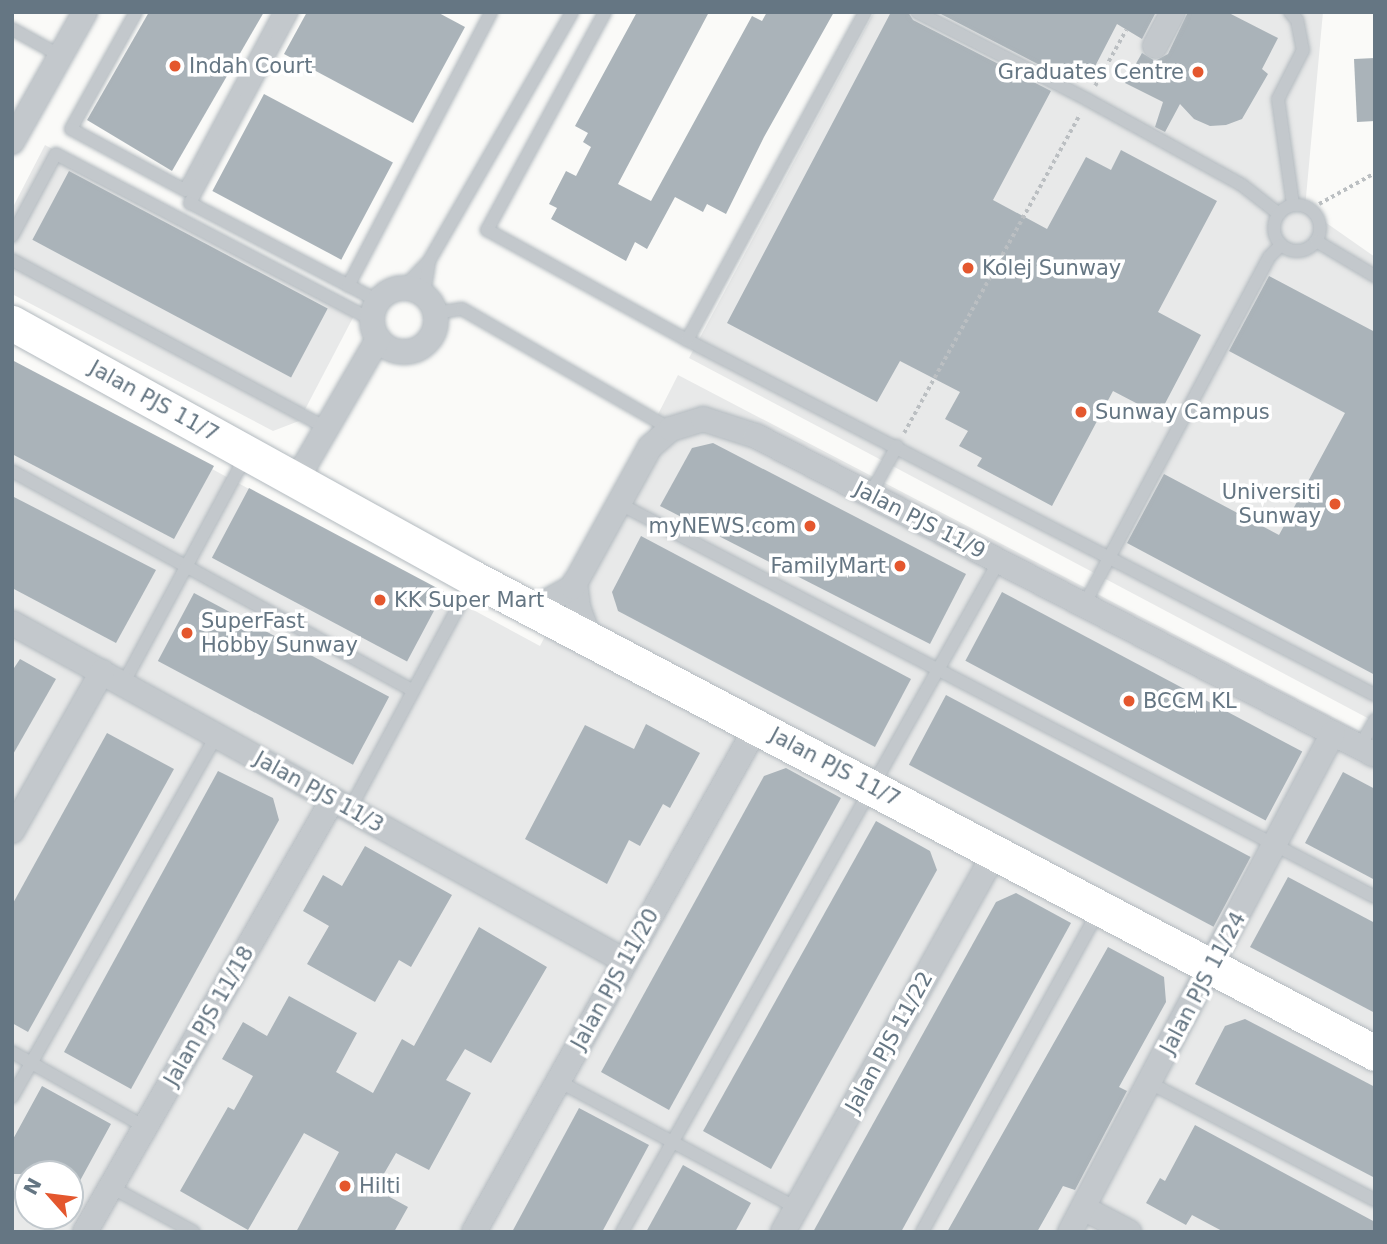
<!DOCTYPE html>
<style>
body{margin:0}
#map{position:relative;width:1387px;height:1244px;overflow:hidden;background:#fafaf8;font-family:"DejaVu Sans",sans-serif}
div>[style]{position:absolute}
.built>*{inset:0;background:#e8e9e9}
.building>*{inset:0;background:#aab3b9;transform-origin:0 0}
.path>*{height:3.5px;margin-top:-1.75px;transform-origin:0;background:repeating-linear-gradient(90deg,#bbbfc2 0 3.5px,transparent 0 7px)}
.roads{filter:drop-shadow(0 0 2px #b3babf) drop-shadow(0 0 2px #b3babf)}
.lane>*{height:12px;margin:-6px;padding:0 6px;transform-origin:6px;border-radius:6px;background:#c3c8cc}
.lane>.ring{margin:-6px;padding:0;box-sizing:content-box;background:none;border:12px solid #c3c8cc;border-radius:50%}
.street>*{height:24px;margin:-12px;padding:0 12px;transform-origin:12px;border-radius:12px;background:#c3c8cc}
.street>.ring{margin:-12px;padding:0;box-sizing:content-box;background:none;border:24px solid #c3c8cc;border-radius:50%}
.secondary>*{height:35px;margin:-17.5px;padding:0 17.5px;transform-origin:17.5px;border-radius:17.5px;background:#fff}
.dots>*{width:19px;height:19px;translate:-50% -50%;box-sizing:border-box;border:4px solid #fff;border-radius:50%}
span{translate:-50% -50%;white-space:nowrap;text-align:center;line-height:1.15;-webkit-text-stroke:7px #fff;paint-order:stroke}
.poi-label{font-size:21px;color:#657683}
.left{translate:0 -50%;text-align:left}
.right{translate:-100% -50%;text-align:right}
.street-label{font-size:21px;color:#657683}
.frame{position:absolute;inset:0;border:14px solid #657683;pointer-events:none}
.north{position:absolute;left:14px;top:1160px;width:70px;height:70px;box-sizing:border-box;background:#fff;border:2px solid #c1c8cd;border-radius:50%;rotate:298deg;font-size:19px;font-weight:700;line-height:28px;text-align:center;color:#657683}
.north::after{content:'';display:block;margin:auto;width:24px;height:32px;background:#e4572e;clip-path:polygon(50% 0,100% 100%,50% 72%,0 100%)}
</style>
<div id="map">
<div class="built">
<div style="clip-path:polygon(874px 12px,1323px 12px,1305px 208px,1375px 257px,1375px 722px,689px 358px)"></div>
<div style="clip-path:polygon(45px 145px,357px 310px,299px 421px,273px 431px,12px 294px,12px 209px)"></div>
<div style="clip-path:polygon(evenodd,12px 361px,540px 646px,678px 375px,1375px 739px,1375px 1232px,12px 1232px,12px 361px,28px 1174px,70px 1174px,70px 1216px,28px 1216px,28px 1174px)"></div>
</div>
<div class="building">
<div style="clip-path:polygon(149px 12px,264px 12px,172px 171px,87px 120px)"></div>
<div style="clip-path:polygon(307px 12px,437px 12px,465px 27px,413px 123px,284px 54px)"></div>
<div style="clip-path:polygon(637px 12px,709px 12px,618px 184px,651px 201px,752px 16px,762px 21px,767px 12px,834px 12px,764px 137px,726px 214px,707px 204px,703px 212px,675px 197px,647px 249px,635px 242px,626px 261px,551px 219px,557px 208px,549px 204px,566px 171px,576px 176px,591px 147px,583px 142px,588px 133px,575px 126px)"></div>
<div style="clip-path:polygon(891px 12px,908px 12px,913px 20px,1051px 91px,993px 200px,1047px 229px,1086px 157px,1111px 170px,1121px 150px,1217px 201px,1158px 312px,1201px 335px,1159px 415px,1113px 391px,1052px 506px,977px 466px,982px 458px,959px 446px,968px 431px,945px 419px,960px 392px,900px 361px,877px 402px,727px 323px)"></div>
<div style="clip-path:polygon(937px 12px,1156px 12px,1142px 39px,1117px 24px,1089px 78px,1064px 65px,1059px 75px)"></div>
<div style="clip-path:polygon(1188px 12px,1227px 12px,1278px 38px,1262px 69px,1268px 74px,1242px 119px,1226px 125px,1210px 126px,1194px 119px,1180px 104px,1165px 132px,1155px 127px,1163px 102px,1125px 83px,1142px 53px,1155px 61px,1168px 54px)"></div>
<div style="clip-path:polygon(1375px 58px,1375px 121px,1357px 122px,1354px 59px)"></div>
<div style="left:264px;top:94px;width:146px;height:110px;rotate:28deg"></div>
<div style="left:69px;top:171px;width:293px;height:78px;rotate:28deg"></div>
<div style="clip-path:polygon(1269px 276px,1375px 332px,1375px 675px,1127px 543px,1164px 474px,1279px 535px,1345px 413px,1229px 351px)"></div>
<div style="clip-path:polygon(12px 360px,214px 466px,174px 539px,12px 454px)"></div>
<div style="clip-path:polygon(713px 443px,966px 574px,930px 644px,660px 506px,692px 448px)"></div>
<div style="left:249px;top:488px;width:221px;height:79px;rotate:28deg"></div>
<div style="clip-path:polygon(12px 496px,156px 570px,116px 643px,12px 588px)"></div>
<div style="clip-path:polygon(641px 536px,911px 679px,875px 747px,618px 611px,612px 592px)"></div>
<div style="left:1002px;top:592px;width:340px;height:78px;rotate:28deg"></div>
<div style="left:194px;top:593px;width:221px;height:77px;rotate:28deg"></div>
<div style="clip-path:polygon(20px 659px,56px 679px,12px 756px,12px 671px)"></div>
<div style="left:946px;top:695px;width:345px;height:79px;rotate:28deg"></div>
<div style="clip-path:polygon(646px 724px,700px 753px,670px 808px,663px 804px,640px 846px,629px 840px,607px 884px,525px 839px,585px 725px,634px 749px)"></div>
<div style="clip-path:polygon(107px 733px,174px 769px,28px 1032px,12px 1023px,12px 905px)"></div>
<div style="clip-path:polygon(786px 768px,841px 798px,669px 1110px,601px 1072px,764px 776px)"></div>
<div style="clip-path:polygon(218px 771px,273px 798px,279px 820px,131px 1089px,64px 1052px)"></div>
<div style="clip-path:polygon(1343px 772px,1375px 789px,1375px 880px,1305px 843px)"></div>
<div style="clip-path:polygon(876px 821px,930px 851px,937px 870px,771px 1169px,703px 1131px)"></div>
<div style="clip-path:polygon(365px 846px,452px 895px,411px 967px,399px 960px,375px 1002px,307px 964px,329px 926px,303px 911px,323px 875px,342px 886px)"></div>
<div style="clip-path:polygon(1288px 877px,1375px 923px,1375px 1013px,1250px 947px)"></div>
<div style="clip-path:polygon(1016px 893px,1071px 923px,901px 1232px,813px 1232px,996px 902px)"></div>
<div style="clip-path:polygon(479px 927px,547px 967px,491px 1063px,465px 1049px,446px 1080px,471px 1093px,429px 1170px,396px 1153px,375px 1189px,408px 1207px,394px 1232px,296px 1232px,339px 1152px,304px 1133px,248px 1230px,180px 1191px,228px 1107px,234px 1110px,253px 1076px,222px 1059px,243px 1022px,267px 1036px,289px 996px,357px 1033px,336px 1072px,373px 1093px,402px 1039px,414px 1046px)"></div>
<div style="clip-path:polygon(1108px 947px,1164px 977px,1166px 1002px,1119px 1087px,1127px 1091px,1075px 1190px,1063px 1186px,1037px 1232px,947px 1232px)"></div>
<div style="clip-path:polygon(1245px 1019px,1375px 1087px,1375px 1178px,1195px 1084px,1225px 1026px)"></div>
<div style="clip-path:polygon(42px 1086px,111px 1124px,70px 1199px,70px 1174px,12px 1174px,12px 1141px)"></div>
<div style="clip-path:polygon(579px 1108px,649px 1145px,602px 1232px,512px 1232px)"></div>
<div style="clip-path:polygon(1195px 1125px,1375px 1222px,1375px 1232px,1224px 1232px,1192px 1215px,1186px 1225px,1146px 1203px,1160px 1178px,1165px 1181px)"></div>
<div style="clip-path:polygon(683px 1165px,751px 1203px,735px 1232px,646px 1232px)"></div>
</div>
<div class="path">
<div style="left:1095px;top:86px;width:64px;rotate:-61deg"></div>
<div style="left:1319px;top:204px;width:64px;rotate:-29deg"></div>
<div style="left:904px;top:433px;width:364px;rotate:-61.1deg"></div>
</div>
<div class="roads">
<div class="lane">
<div style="left:136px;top:12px;width:134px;rotate:119.1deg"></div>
<div style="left:71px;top:129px;width:129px;rotate:28.2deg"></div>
<div style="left:185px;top:190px;width:202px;rotate:-61.9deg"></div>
<div style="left:292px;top:12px;width:217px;rotate:118.1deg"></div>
<div style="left:190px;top:203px;width:212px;rotate:27.5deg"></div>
<div style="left:605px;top:12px;width:248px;rotate:118.4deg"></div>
<div style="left:487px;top:230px;width:228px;rotate:28.8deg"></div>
<div style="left:687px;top:340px;width:774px;rotate:27.29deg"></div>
<div style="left:917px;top:12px;width:192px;rotate:27.2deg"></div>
<div style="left:1088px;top:100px;width:176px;rotate:28.9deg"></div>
<div style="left:1242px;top:185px;width:47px;rotate:38.1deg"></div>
<div style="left:1290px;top:12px;width:11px;rotate:49deg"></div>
<div style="left:1297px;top:20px;width:31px;rotate:79deg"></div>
<div style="left:1303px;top:50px;width:55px;rotate:117deg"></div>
<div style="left:1278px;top:99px;width:107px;rotate:81.9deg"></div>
<div style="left:12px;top:29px;width:56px;rotate:28.9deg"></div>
<div class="ring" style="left:1274px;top:205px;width:34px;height:34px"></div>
<div style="left:12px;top:236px;width:93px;rotate:-61.8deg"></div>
<div style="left:56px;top:154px;width:357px;rotate:27.7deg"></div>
<div style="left:1316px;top:241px;width:69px;rotate:30.7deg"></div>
<div style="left:12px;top:260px;width:356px;rotate:28.1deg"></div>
<div style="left:348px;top:286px;width:309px;rotate:-62.4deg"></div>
<div style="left:403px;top:288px;width:37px;rotate:-46deg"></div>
<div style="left:429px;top:261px;width:287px;rotate:-60.1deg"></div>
<div style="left:424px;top:294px;width:33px;rotate:-81deg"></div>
<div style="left:436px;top:313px;width:26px;rotate:-9deg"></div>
<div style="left:462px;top:309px;width:241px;rotate:29.9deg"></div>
<div style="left:687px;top:340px;width:373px;rotate:-61.5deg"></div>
<div style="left:12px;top:471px;width:456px;rotate:28.7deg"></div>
<div style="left:870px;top:495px;width:56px;rotate:-61.1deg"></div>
<div style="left:618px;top:503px;width:853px;rotate:27.5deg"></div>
<div style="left:1084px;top:605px;width:394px;rotate:-62deg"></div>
<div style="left:1269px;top:257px;width:17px;rotate:-45deg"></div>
<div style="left:123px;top:684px;width:259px;rotate:-61.7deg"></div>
<div style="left:1360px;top:746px;width:30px;rotate:-60deg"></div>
<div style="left:350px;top:809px;width:259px;rotate:-61.8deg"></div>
<div style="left:12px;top:1052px;width:153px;rotate:29.4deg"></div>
<div style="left:558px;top:1081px;width:271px;rotate:28deg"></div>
<div style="left:1150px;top:1083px;width:254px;rotate:27.5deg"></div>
<div style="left:12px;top:1097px;width:415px;rotate:-60.5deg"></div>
<div style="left:111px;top:1187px;width:94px;rotate:28.5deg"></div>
<div style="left:622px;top:1232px;width:770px;rotate:-60.67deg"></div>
<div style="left:922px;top:1232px;width:367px;rotate:-61.2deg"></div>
</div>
<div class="street">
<div style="left:1155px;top:46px;width:38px;rotate:-62deg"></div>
<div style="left:12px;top:142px;width:149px;rotate:-60.7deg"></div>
<div class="ring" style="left:372px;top:288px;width:40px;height:40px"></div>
<div style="left:297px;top:479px;width:162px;rotate:-59.9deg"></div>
<div style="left:575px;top:582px;width:25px;rotate:83deg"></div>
<div style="left:578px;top:607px;width:33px;rotate:70deg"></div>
<div style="left:526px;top:606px;width:20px;rotate:-11deg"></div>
<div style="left:546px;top:602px;width:31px;rotate:-29deg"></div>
<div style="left:573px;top:587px;width:160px;rotate:-61.2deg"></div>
<div style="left:650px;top:447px;width:28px;rotate:-41deg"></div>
<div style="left:671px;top:429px;width:34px;rotate:-17deg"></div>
<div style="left:703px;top:419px;width:56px;rotate:17.8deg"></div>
<div style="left:756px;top:436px;width:696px;rotate:27.26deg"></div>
<div style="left:12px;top:623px;width:700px;rotate:28.87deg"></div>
<div style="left:12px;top:831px;width:183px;rotate:-60.5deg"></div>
<div style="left:1083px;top:1208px;width:52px;rotate:27.6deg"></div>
<div style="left:85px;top:1232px;width:498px;rotate:-60.2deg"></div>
<div style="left:474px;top:1232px;width:580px;rotate:-60.78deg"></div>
<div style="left:783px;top:1232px;width:435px;rotate:-60.8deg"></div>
<div style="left:1070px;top:1232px;width:564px;rotate:-62.21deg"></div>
</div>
<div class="secondary">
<div style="left:12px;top:323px;width:527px;rotate:28.95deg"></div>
<div style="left:473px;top:578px;width:1019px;rotate:27.77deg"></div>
</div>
</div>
<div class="dots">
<div style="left:175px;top:66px;background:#e4572e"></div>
<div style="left:1198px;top:72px;background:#e4572e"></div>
<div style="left:968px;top:268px;background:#e4572e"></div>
<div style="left:1081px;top:412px;background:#e4572e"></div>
<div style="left:1335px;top:504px;background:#e4572e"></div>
<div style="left:810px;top:526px;background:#e4572e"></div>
<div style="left:900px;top:566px;background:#e4572e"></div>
<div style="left:380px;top:600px;background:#e4572e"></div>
<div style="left:187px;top:633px;background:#e4572e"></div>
<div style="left:1129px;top:701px;background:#e4572e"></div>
<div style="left:345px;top:1186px;background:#e4572e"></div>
</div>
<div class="poi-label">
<span class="left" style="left:189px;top:66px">Indah Court</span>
<span class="right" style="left:1184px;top:72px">Graduates Centre</span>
<span class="left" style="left:982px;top:268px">Kolej Sunway</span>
<span class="left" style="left:1095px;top:412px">Sunway Campus</span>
<span class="right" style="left:1321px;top:504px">Universiti<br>Sunway</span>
<span class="right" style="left:796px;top:526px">myNEWS.com</span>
<span class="right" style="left:886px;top:566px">FamilyMart</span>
<span class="left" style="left:394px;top:600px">KK Super Mart</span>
<span class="left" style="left:201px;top:633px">SuperFast<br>Hobby Sunway</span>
<span class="left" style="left:1143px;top:701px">BCCM KL</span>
<span class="left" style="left:359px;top:1186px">Hilti</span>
</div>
<div class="street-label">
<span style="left:154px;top:401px;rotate:29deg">Jalan PJS 11/7</span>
<span style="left:920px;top:520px;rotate:27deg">Jalan PJS 11/9</span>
<span style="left:835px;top:767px;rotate:28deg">Jalan PJS 11/7</span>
<span style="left:319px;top:792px;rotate:29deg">Jalan PJS 11/3</span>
<span style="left:615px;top:979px;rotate:-61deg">Jalan PJS 11/20</span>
<span style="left:1203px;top:983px;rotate:-62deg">Jalan PJS 11/24</span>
<span style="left:209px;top:1016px;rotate:-60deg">Jalan PJS 11/18</span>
<span style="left:889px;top:1042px;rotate:-61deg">Jalan PJS 11/22</span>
</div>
<div class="frame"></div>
<div class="north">N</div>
</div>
